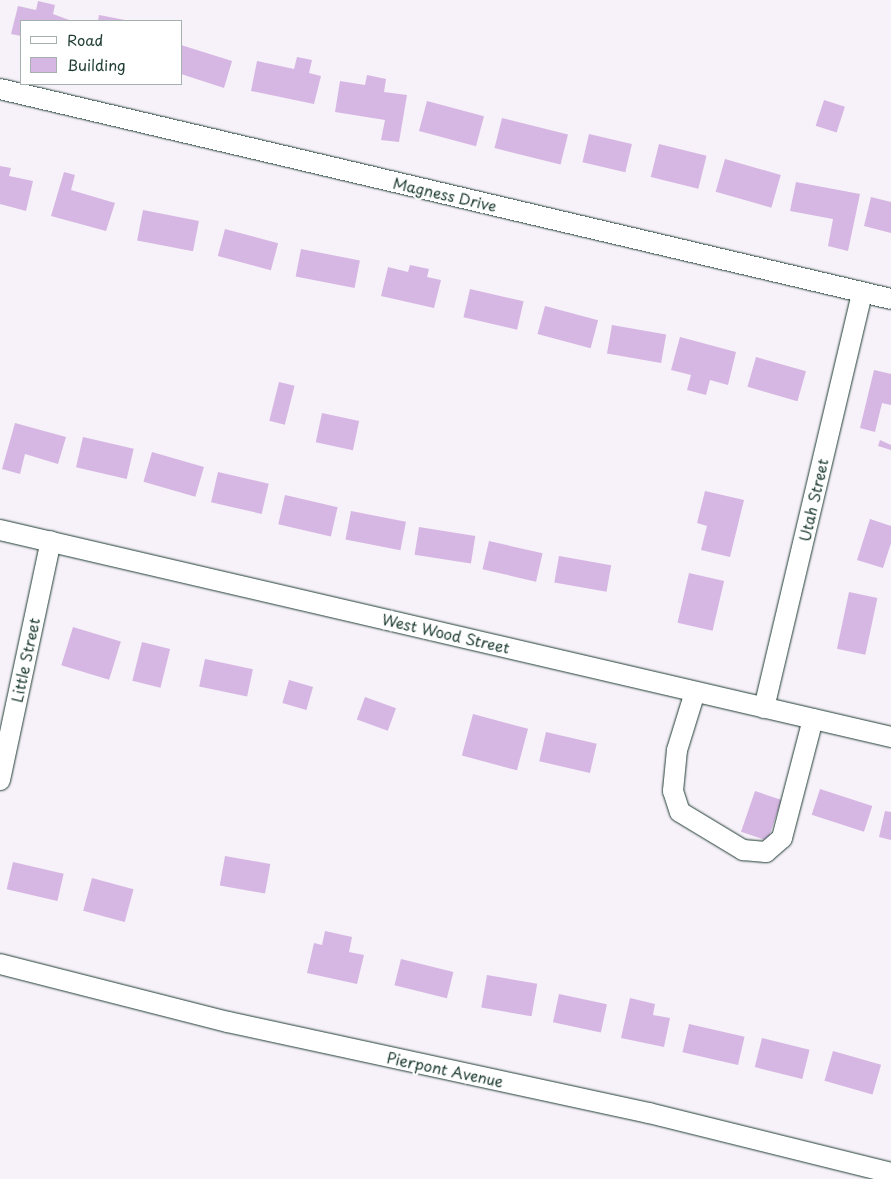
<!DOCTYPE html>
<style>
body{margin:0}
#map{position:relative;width:891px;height:1179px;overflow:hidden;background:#f7f1f9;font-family:"Playpen Sans",sans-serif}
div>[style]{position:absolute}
.building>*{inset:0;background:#d6b7e3;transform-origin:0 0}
.roads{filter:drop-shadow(0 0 1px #1f3d34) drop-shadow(0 0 1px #1f3d34)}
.minor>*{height:20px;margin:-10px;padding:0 10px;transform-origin:10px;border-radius:10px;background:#fff}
span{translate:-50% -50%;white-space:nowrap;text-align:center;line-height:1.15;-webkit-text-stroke:4.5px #fff;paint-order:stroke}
.street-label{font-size:15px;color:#1f3d34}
.legend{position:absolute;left:20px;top:20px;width:162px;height:65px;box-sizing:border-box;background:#fff;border:1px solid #a5b1ae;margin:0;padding:6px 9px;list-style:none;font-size:15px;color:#1f3d34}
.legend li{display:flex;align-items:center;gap:10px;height:25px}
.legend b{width:25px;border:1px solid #a5b1ae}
</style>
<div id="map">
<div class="building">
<div style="clip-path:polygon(38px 1px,55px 5px,53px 14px,72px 21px,21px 21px,21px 36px,11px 34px,18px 6px,36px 10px)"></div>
<div style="clip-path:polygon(99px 15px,125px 20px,125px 21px,98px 21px)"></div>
<div style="clip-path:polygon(181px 45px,232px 61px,224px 88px,181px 74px)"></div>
<div style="clip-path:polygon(297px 57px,312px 60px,309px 73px,321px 76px,314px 104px,251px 91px,257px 61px,294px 69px)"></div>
<div style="clip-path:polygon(367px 75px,386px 79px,384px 92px,407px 95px,399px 142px,381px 140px,385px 120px,335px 112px,340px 81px,365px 85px)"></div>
<div style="left:824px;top:100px;width:22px;height:27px;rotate:18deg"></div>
<div style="left:427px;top:101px;width:59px;height:31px;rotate:15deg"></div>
<div style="left:502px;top:118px;width:68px;height:31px;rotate:14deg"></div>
<div style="left:589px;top:134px;width:44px;height:29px;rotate:13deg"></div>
<div style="left:659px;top:144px;width:49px;height:34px;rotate:14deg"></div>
<div style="left:725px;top:159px;width:58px;height:34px;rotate:16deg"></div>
<div style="clip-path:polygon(0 166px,11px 168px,9px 176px,33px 181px,26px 211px,0 204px)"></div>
<div style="clip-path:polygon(64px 172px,75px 175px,71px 190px,115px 203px,106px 231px,51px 216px)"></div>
<div style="clip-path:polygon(796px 182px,860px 194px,848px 251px,828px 246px,833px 219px,790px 211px)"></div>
<div style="clip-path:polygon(871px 197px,891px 202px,891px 233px,864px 226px)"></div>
<div style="left:143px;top:210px;width:57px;height:31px;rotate:11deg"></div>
<div style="left:225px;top:229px;width:55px;height:28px;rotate:15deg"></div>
<div style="left:301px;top:249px;width:60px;height:28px;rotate:11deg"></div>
<div style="clip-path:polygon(410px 265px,429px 269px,427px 277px,441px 280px,434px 308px,381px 296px,388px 267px,408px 272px)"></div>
<div style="left:470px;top:289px;width:55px;height:29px;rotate:13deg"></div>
<div style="left:545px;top:306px;width:55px;height:29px;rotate:15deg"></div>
<div style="left:612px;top:325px;width:55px;height:29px;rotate:10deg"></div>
<div style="clip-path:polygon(680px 337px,736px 352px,728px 385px,710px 380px,706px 395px,687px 390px,691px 375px,671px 370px)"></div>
<div style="left:756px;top:357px;width:52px;height:31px;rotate:16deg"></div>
<div style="clip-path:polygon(874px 370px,891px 374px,891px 405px,882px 403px,875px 432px,860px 428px)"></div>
<div style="left:279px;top:382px;width:16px;height:40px;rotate:14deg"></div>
<div style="left:322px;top:413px;width:38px;height:30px;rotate:12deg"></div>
<div style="clip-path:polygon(15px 423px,66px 437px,58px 464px,25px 454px,20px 474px,2px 469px)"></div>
<div style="left:83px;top:437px;width:52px;height:31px;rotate:13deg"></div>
<div style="clip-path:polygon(880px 440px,891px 445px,891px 450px,878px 446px)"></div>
<div style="left:152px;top:452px;width:54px;height:31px;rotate:16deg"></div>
<div style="left:218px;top:472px;width:52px;height:31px;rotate:13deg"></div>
<div style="clip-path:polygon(705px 491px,744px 500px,730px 557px,701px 550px,707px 526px,697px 523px)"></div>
<div style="left:285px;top:495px;width:54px;height:30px;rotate:13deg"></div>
<div style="left:351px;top:511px;width:56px;height:29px;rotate:11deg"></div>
<div style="clip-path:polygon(870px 519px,891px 526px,891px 543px,883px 568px,857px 560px)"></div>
<div style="left:419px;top:527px;width:57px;height:28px;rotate:9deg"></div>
<div style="left:489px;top:541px;width:55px;height:29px;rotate:13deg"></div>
<div style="left:559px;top:556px;width:53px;height:27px;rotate:10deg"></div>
<div style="left:689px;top:573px;width:36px;height:51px;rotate:13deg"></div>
<div style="left:849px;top:592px;width:29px;height:58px;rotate:12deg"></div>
<div style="left:73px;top:627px;width:50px;height:40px;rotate:17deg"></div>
<div style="left:142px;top:642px;width:29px;height:40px;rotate:14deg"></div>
<div style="left:205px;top:659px;width:49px;height:28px;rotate:12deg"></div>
<div style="left:289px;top:680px;width:25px;height:24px;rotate:16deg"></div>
<div style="left:365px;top:697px;width:33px;height:24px;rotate:20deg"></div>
<div style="left:473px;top:714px;width:57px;height:43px;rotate:15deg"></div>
<div style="left:546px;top:732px;width:52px;height:30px;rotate:13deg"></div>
<div style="left:820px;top:789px;width:55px;height:27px;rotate:18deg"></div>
<div style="left:755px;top:791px;width:28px;height:43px;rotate:19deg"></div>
<div style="clip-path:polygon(885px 811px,891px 812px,891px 840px,879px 837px)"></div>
<div style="left:225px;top:856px;width:46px;height:30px;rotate:10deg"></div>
<div style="left:13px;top:862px;width:52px;height:28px;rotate:13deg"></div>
<div style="left:92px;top:878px;width:43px;height:34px;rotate:15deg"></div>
<div style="clip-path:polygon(325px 931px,352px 937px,349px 952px,364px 955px,357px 984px,307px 973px,314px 943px,322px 945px)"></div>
<div style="left:401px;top:959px;width:54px;height:27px;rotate:14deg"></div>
<div style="left:487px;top:975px;width:51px;height:33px;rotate:10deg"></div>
<div style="left:559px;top:994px;width:49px;height:29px;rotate:12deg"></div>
<div style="clip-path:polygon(630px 998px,655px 1004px,653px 1015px,670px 1018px,664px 1047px,621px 1038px)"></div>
<div style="left:689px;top:1024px;width:57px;height:29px;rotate:13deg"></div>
<div style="left:762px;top:1038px;width:49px;height:30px;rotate:14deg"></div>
<div style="left:833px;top:1051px;width:50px;height:31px;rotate:16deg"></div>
</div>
<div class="roads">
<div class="minor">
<div style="left:0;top:89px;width:915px;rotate:13.26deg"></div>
<div style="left:0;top:530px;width:915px;rotate:13.08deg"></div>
<div style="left:695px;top:692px;width:61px;rotate:107.2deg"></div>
<div style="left:677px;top:750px;width:41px;rotate:95.6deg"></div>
<div style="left:673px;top:791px;width:22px;rotate:72deg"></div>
<div style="left:680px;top:812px;width:74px;rotate:31.1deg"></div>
<div style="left:743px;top:850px;width:23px;rotate:5deg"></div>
<div style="left:766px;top:852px;width:21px;rotate:-41deg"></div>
<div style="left:782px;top:838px;width:123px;rotate:-75.4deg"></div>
<div style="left:764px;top:708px;width:427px;rotate:-76.7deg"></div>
<div style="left:0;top:780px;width:244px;rotate:-78deg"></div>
<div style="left:0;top:964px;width:235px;rotate:14.3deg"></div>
<div style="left:228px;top:1022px;width:431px;rotate:12.2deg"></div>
<div style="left:649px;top:1113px;width:249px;rotate:13.9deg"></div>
</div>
</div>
<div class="street-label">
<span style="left:445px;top:194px;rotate:13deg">Magness Drive</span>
<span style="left:813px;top:500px;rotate:-77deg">Utah Street</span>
<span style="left:446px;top:633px;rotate:13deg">West Wood Street</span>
<span style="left:25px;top:660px;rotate:-78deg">Little Street</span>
<span style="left:445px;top:1069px;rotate:12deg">Pierpont Avenue</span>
</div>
<ul class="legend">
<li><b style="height:6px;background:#fff"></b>Road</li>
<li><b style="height:14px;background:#d6b7e3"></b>Building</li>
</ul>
</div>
